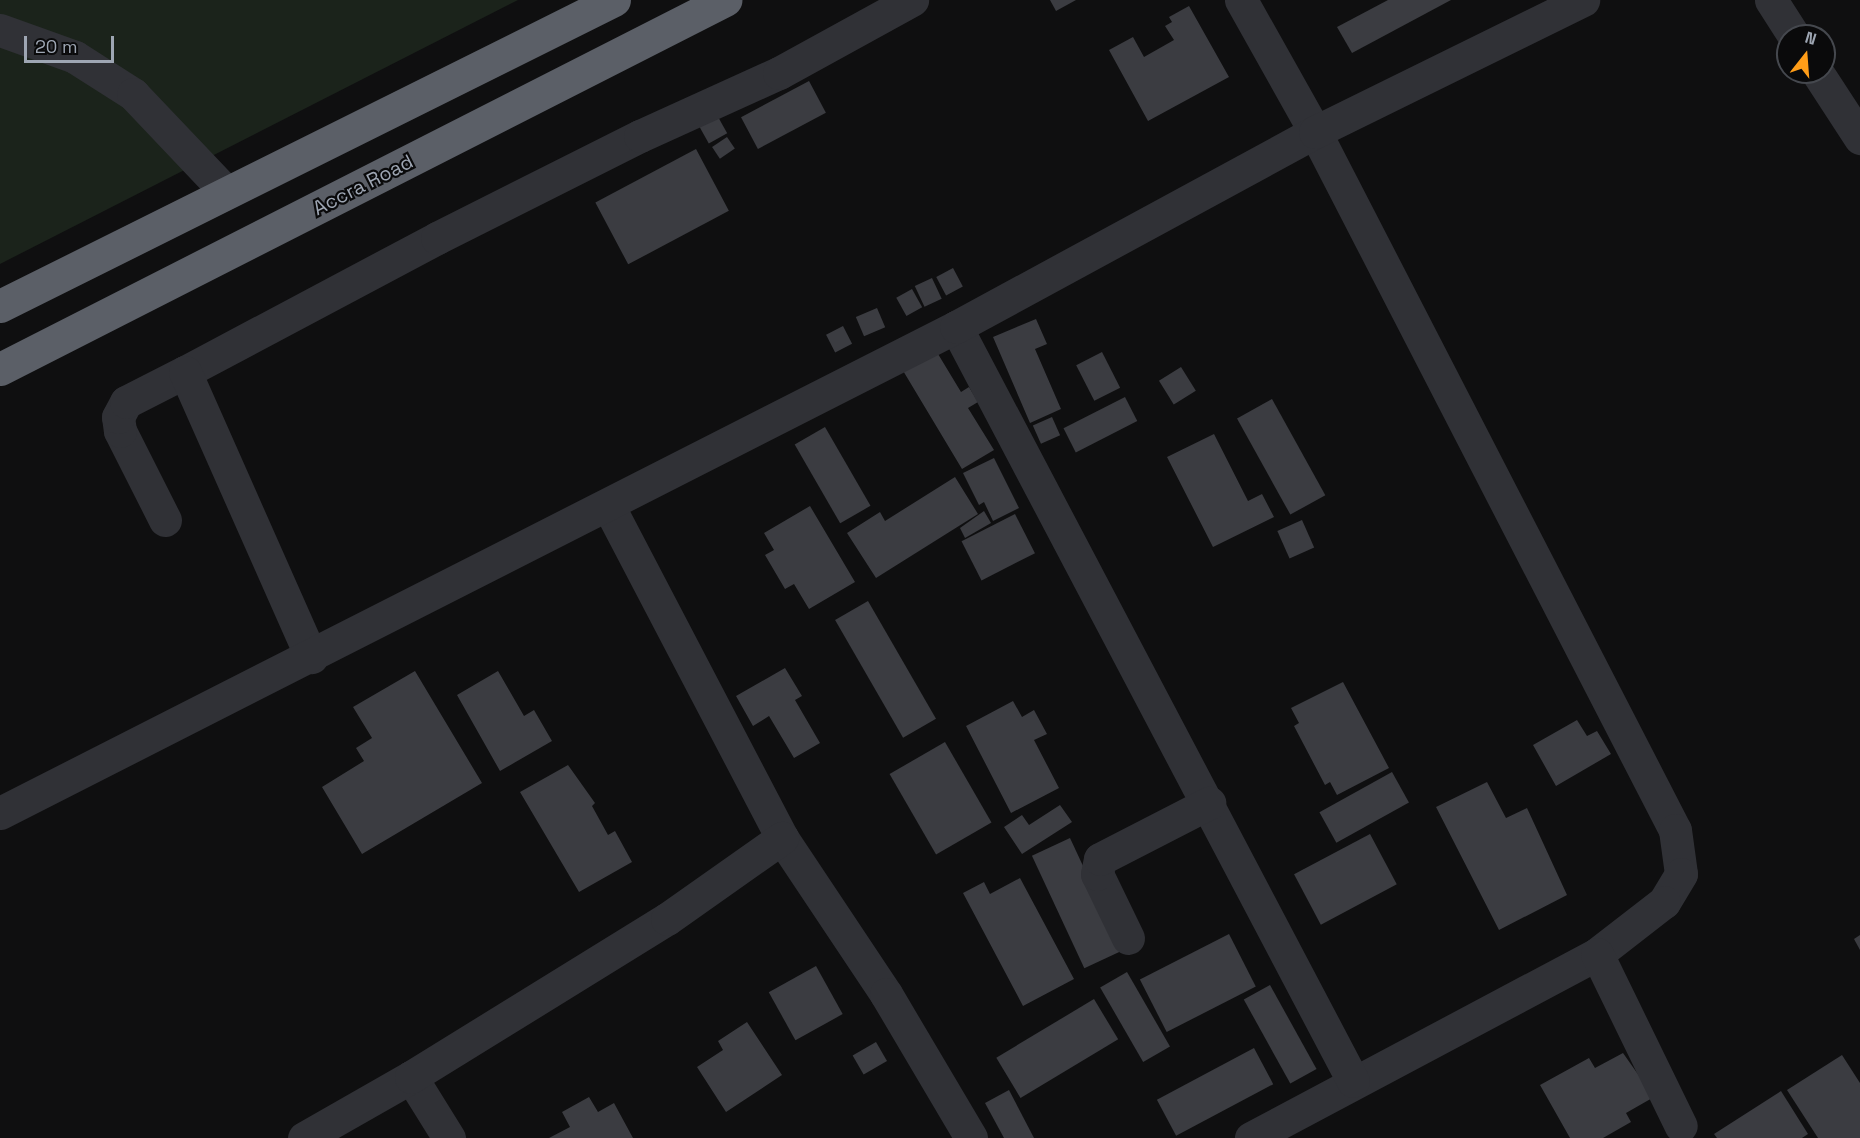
<!DOCTYPE html>
<style>
body{margin:0}
#map{position:relative;width:1860px;height:1138px;overflow:hidden;background:#0f0f10;font-family:"Space Grotesk",sans-serif}
div>[style]{position:absolute}
.green>*{inset:0;background:#1b231b}
.building>*{inset:0;background:#3b3c41;transform-origin:0 0}
.minor>*{height:33px;margin:-16.5px;padding:0 16.5px;transform-origin:16.5px;border-radius:16.5px;background:#303136}
.highway>*{height:33px;margin:-16.5px;padding:0 16.5px;transform-origin:16.5px;border-radius:16.5px;background:#5b5f67}
span{translate:-50% -50%;white-space:nowrap;text-align:center;line-height:1.15;-webkit-text-stroke:4.5px #0a0a0b;paint-order:stroke}
.street-label{font-size:20px;color:#9ea6b3}
.north{position:absolute;left:1776px;top:24px;width:60px;height:60px;box-sizing:border-box;background:#0a0a0b;border:2px solid #45484e;border-radius:50%;rotate:17deg;font-size:16px;font-weight:700;line-height:24px;text-align:center;color:#9ea6b3}
.north::after{content:'';display:block;margin:auto;width:21px;height:27px;background:#ff9d18;clip-path:polygon(50% 0,100% 100%,50% 72%,0 100%)}
.scale{position:absolute;left:24px;top:36px;width:90px;height:27px;box-sizing:border-box;border:3px solid #9ea6b3;border-top:0;padding-left:8px;font-size:18px;line-height:21px;white-space:nowrap;color:#9ea6b3;-webkit-text-stroke:4px #0a0a0b;paint-order:stroke}
</style>
<div id="map">
<div class="green">
<div style="clip-path:polygon(0 0,518px 0,0 264px)"></div>
</div>
<div class="building">
<div style="clip-path:polygon(1050px 0,1076px 0,1056px 11px)"></div>
<div style="clip-path:polygon(1388px 0,1451px 0,1352px 53px,1337px 27px)"></div>
<div style="clip-path:polygon(1189px 6px,1229px 77px,1148px 121px,1109px 50px,1133px 37px,1144px 57px,1174px 40px,1165px 26px,1172px 22px,1169px 17px)"></div>
<div style="left:809px;top:81px;width:36px;height:77px;rotate:62deg"></div>
<div style="left:717px;top:115px;width:21px;height:21px;rotate:61deg"></div>
<div style="left:727px;top:137px;width:14px;height:18px;rotate:56deg"></div>
<div style="left:696px;top:149px;width:70px;height:114px;rotate:62deg"></div>
<div style="left:953px;top:268px;width:21px;height:19px;rotate:62deg"></div>
<div style="left:932px;top:278px;width:23px;height:19px;rotate:65deg"></div>
<div style="left:912px;top:289px;width:21px;height:18px;rotate:61deg"></div>
<div style="left:877px;top:308px;width:21px;height:23px;rotate:67deg"></div>
<div style="clip-path:polygon(1036px 319px,1047px 344px,1035px 349px,1061px 409px,1030px 423px,993px 337px)"></div>
<div style="left:843px;top:326px;width:20px;height:19px;rotate:63deg"></div>
<div style="clip-path:polygon(935px 349px,961px 392px,969px 387px,978px 402px,968px 408px,994px 450px,962px 469px,902px 369px)"></div>
<div style="left:1102px;top:352px;width:40px;height:29px;rotate:63deg"></div>
<div style="left:1181px;top:367px;width:28px;height:26px;rotate:58deg"></div>
<div style="left:1125px;top:397px;width:27px;height:69px;rotate:63deg"></div>
<div style="left:1272px;top:399px;width:110px;height:40px;rotate:61deg"></div>
<div style="left:1052px;top:417px;width:20px;height:21px;rotate:66deg"></div>
<div style="left:825px;top:427px;width:91px;height:35px;rotate:60deg"></div>
<div style="clip-path:polygon(1214px 434px,1248px 501px,1262px 494px,1274px 517px,1213px 547px,1167px 457px)"></div>
<div style="clip-path:polygon(994px 458px,1019px 508px,993px 521px,984px 502px,979px 505px,963px 473px)"></div>
<div style="clip-path:polygon(955px 477px,978px 514px,876px 578px,847px 533px,880px 512px,885px 521px)"></div>
<div style="clip-path:polygon(810px 506px,855px 582px,809px 609px,794px 584px,785px 589px,765px 555px,774px 550px,764px 533px)"></div>
<div style="clip-path:polygon(984px 511px,991px 523px,965px 538px,960px 528px)"></div>
<div style="left:1015px;top:514px;width:44px;height:60px;rotate:63deg"></div>
<div style="left:1302px;top:520px;width:30px;height:27px;rotate:66deg"></div>
<div style="left:868px;top:601px;width:136px;height:38px;rotate:60deg"></div>
<div style="clip-path:polygon(785px 668px,802px 696px,795px 700px,820px 743px,794px 758px,769px 716px,753px 726px,736px 696px)"></div>
<div style="clip-path:polygon(415px 671px,482px 783px,362px 854px,322px 787px,364px 761px,356px 748px,372px 738px,353px 707px)"></div>
<div style="clip-path:polygon(498px 671px,524px 716px,534px 710px,552px 741px,500px 771px,457px 695px)"></div>
<div style="clip-path:polygon(1343px 682px,1389px 768px,1337px 795px,1330px 782px,1325px 785px,1294px 726px,1299px 723px,1291px 708px)"></div>
<div style="clip-path:polygon(1013px 701px,1022px 717px,1034px 710px,1047px 734px,1034px 740px,1059px 788px,1011px 813px,966px 726px)"></div>
<div style="clip-path:polygon(1577px 720px,1587px 736px,1597px 731px,1611px 754px,1556px 786px,1533px 745px)"></div>
<div style="left:945px;top:742px;width:93px;height:64px;rotate:60deg"></div>
<div style="clip-path:polygon(568px 765px,595px 803px,592px 806px,608px 835px,615px 831px,632px 862px,579px 892px,520px 792px)"></div>
<div style="left:1392px;top:772px;width:35px;height:83px;rotate:61deg"></div>
<div style="clip-path:polygon(1487px 782px,1506px 818px,1527px 808px,1567px 895px,1499px 930px,1436px 807px)"></div>
<div style="clip-path:polygon(1060px 805px,1072px 822px,1022px 854px,1004px 827px,1022px 815px,1029px 825px)"></div>
<div style="left:1370px;top:834px;width:57px;height:86px;rotate:62deg"></div>
<div style="left:1070px;top:838px;width:124px;height:42px;rotate:65deg"></div>
<div style="clip-path:polygon(1020px 878px,1074px 979px,1023px 1006px,963px 893px,984px 882px,990px 894px)"></div>
<div style="left:1229px;top:934px;width:59px;height:100px;rotate:63deg"></div>
<div style="clip-path:polygon(1860px 935px,1860px 950px,1854px 939px)"></div>
<div style="left:816px;top:966px;width:55px;height:54px;rotate:61deg"></div>
<div style="left:1127px;top:972px;width:86px;height:31px;rotate:60deg"></div>
<div style="left:1270px;top:985px;width:96px;height:30px;rotate:61deg"></div>
<div style="left:1094px;top:999px;width:47px;height:114px;rotate:59deg"></div>
<div style="clip-path:polygon(747px 1022px,782px 1075px,726px 1112px,697px 1067px,723px 1050px,718px 1041px)"></div>
<div style="left:876px;top:1042px;width:22px;height:27px;rotate:60deg"></div>
<div style="left:1254px;top:1048px;width:41px;height:110px;rotate:62deg"></div>
<div style="clip-path:polygon(1623px 1053px,1654px 1097px,1626px 1113px,1631px 1122px,1603px 1138px,1570px 1138px,1540px 1085px,1589px 1058px,1595px 1068px)"></div>
<div style="clip-path:polygon(1842px 1055px,1860px 1083px,1860px 1138px,1818px 1138px,1787px 1090px)"></div>
<div style="clip-path:polygon(1009px 1090px,1034px 1138px,1004px 1138px,985px 1103px)"></div>
<div style="clip-path:polygon(1781px 1091px,1808px 1134px,1802px 1138px,1717px 1138px,1714px 1134px)"></div>
<div style="clip-path:polygon(589px 1097px,598px 1112px,614px 1103px,633px 1138px,549px 1138px,570px 1127px,562px 1112px)"></div>
</div>
<div class="minor">
<div style="left:1241px;top:0;width:151px;rotate:60.7deg"></div>
<div style="left:1315px;top:132px;width:785px;rotate:62.72deg"></div>
<div style="left:1675px;top:830px;width:44px;rotate:82.2deg"></div>
<div style="left:1681px;top:874px;width:33px;rotate:121deg"></div>
<div style="left:1664px;top:902px;width:85px;rotate:142.2deg"></div>
<div style="left:1597px;top:954px;width:392px;rotate:152deg"></div>
<div style="left:1771px;top:0;width:43px;rotate:57.4deg"></div>
<div style="left:0;top:30px;width:80px;rotate:19.8deg"></div>
<div style="left:75px;top:57px;width:69px;rotate:32.5deg"></div>
<div style="left:133px;top:94px;width:135px;rotate:46.5deg"></div>
<div style="left:1817px;top:72px;width:79px;rotate:56.9deg"></div>
<div style="left:956px;top:327px;width:852px;rotate:62.23deg"></div>
<div style="left:185px;top:372px;width:285px;rotate:-28deg"></div>
<div style="left:437px;top:238px;width:227px;rotate:-26.7deg"></div>
<div style="left:640px;top:136px;width:153px;rotate:-24.4deg"></div>
<div style="left:779px;top:73px;width:152px;rotate:-28.8deg"></div>
<div style="left:608px;top:505px;width:376px;rotate:62.4deg"></div>
<div style="left:782px;top:838px;width:187px;rotate:56.3deg"></div>
<div style="left:886px;top:994px;width:167px;rotate:59.4deg"></div>
<div style="left:165px;top:520px;width:100px;rotate:-116.8deg"></div>
<div style="left:120px;top:431px;width:14px;rotate:-98deg"></div>
<div style="left:118px;top:417px;width:17px;rotate:-62deg"></div>
<div style="left:126px;top:402px;width:66px;rotate:-27deg"></div>
<div style="left:185px;top:372px;width:312px;rotate:66.1deg"></div>
<div style="left:0;top:813px;width:1072px;rotate:-26.95deg"></div>
<div style="left:956px;top:327px;width:409px;rotate:-28.5deg"></div>
<div style="left:1315px;top:132px;width:299px;rotate:-26.2deg"></div>
<div style="left:1128px;top:938px;width:71px;rotate:-115.8deg"></div>
<div style="left:1097px;top:874px;width:15px;rotate:-79deg"></div>
<div style="left:1100px;top:859px;width:123px;rotate:-27.2deg"></div>
<div style="left:1597px;top:954px;width:191px;rotate:64deg"></div>
<div style="left:411px;top:1077px;width:72px;rotate:58.1deg"></div>
<div style="left:304px;top:1138px;width:123px;rotate:-29.7deg"></div>
<div style="left:411px;top:1077px;width:301px;rotate:-31.7deg"></div>
<div style="left:667px;top:919px;width:141px;rotate:-35.2deg"></div>
</div>
<div class="highway">
<div style="left:0;top:306px;width:686px;rotate:-26.49deg"></div>
<div style="left:0;top:369px;width:814px;rotate:-26.97deg"></div>
</div>
<div class="street-label">
<span style="left:363px;top:185px;rotate:-27deg">Accra Road</span>
</div>
<div class="north">N</div>
<div class="scale">20 m</div>
</div>
